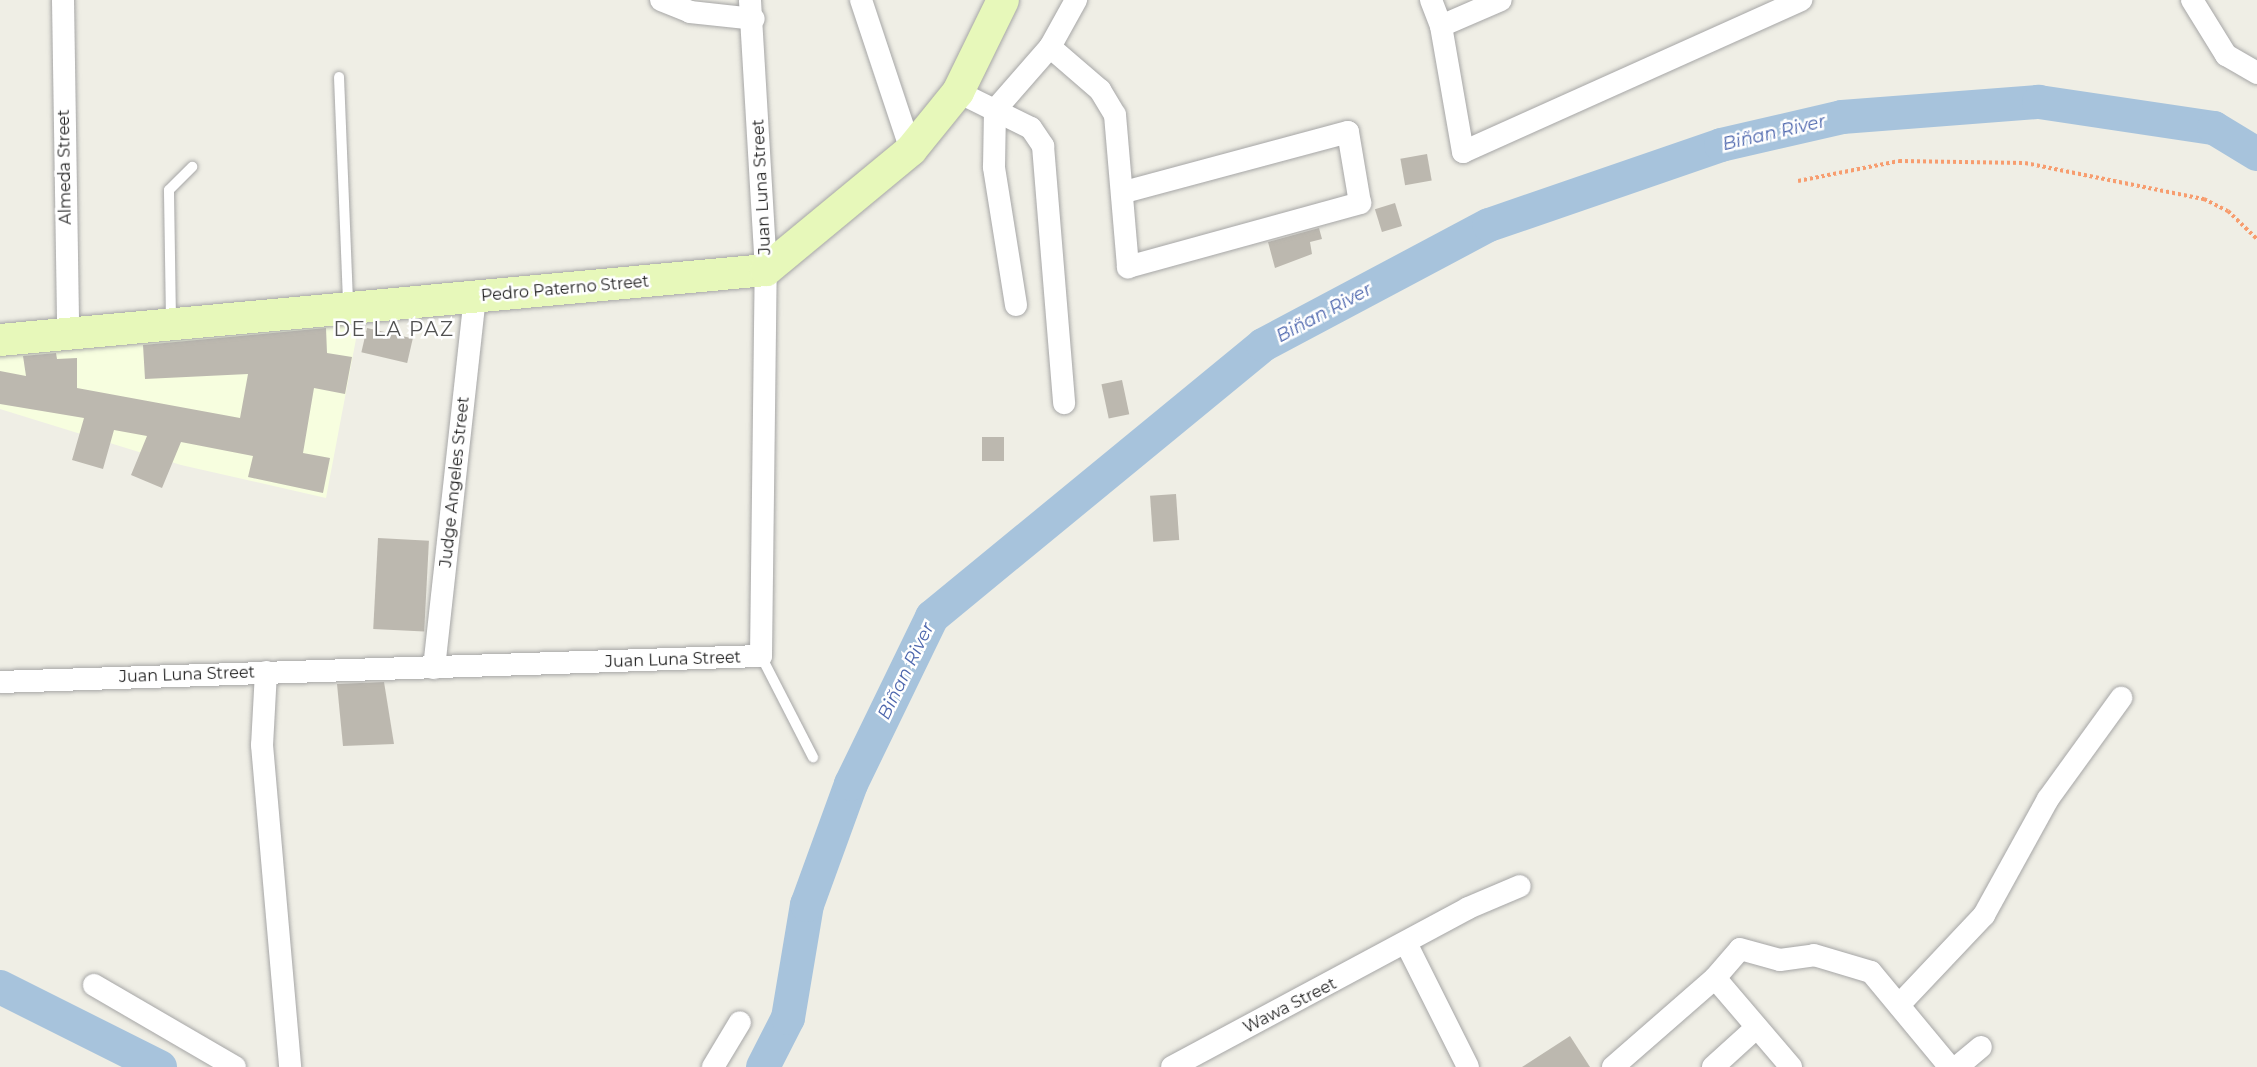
<!DOCTYPE html>
<meta charset="utf-8">
<style>
body{margin:0}
#map{position:relative;width:2257px;height:1067px;overflow:hidden;background:#efeee5;font-family:Montserrat,sans-serif}
div>[style]{position:absolute}
.education>*{inset:0;background:#f7fedf}
.river>*{height:34px;margin:-17px;padding:0 17px;transform-origin:17px;border-radius:17px;background:#a7c3dc}
.building>*{inset:0;background:#bcb8af;transform-origin:0 0}
.path>*{height:4px;margin-top:-2px;transform-origin:0;background:repeating-linear-gradient(90deg,#f79d6f 0 3px,transparent 0 6px)}
.roads{filter:drop-shadow(0 0 2px #a6a6a6) drop-shadow(0 0 2px #a6a6a6)}
.lane>*{height:10px;margin:-5px;padding:0 5px;transform-origin:5px;border-radius:5px;background:#fff}
.street>*{height:22px;margin:-11px;padding:0 11px;transform-origin:11px;border-radius:11px;background:#fff}
.secondary>*{height:32px;margin:-16px;padding:0 16px;transform-origin:16px;border-radius:16px;background:#e7f8ba}
span{translate:-50% -50%;white-space:nowrap;text-align:center;line-height:1.15;-webkit-text-stroke:5px #fff;paint-order:stroke}
.street-label{font-size:16px;color:#1f1f1f}
.water-label{font-size:18px;color:#4d66ad;font-style:italic}
.quarter-label{font-size:20px;color:#525252;letter-spacing:1.5px}
</style>
<div id="map">
<div class="education">
<div style="clip-path:polygon(359px 323px,326px 498px,181px 465px,0 409px,0 353px)"></div>
</div>
<div class="river">
<div style="left:0;top:987px;width:179px;rotate:26.6deg"></div>
<div style="left:763px;top:1067px;width:55px;rotate:-63deg"></div>
<div style="left:788px;top:1018px;width:115px;rotate:-80.5deg"></div>
<div style="left:807px;top:905px;width:129px;rotate:-70deg"></div>
<div style="left:851px;top:784px;width:186px;rotate:-64.1deg"></div>
<div style="left:932px;top:617px;width:428px;rotate:-39.4deg"></div>
<div style="left:1263px;top:345px;width:256px;rotate:-28deg"></div>
<div style="left:1489px;top:225px;width:245px;rotate:-19deg"></div>
<div style="left:1721px;top:145px;width:124px;rotate:-13deg"></div>
<div style="left:1842px;top:117px;width:198px;rotate:-4.4deg"></div>
<div style="left:2039px;top:102px;width:177px;rotate:8.5deg"></div>
<div style="left:2214px;top:128px;width:50px;rotate:31.2deg"></div>
</div>
<div class="building">
<div style="left:1427px;top:154px;width:27px;height:27px;rotate:80deg"></div>
<div style="left:1395px;top:203px;width:24px;height:21px;rotate:73deg"></div>
<div style="clip-path:polygon(1319px 228px,1322px 239px,1310px 242px,1312px 254px,1275px 268px,1268px 242px)"></div>
<div style="clip-path:polygon(326px 328px,327px 353px,352px 357px,345px 394px,314px 388px,303px 453px,330px 458px,323px 493px,248px 477px,253px 456px,181px 442px,162px 488px,131px 475px,147px 436px,114px 430px,103px 469px,72px 460px,84px 418px,0 404px,0 371px,26px 376px,23px 356px,56px 353px,57px 359px,77px 358px,77px 388px,240px 418px,248px 374px,145px 379px,143px 345px)"></div>
<div style="left:367px;top:328px;width:47px;height:25px;rotate:13deg"></div>
<div style="left:1122px;top:380px;width:35px;height:21px;rotate:78deg"></div>
<div style="left:1004px;top:437px;width:24px;height:22px;rotate:90deg"></div>
<div style="left:1176px;top:494px;width:46px;height:26px;rotate:86deg"></div>
<div style="left:378px;top:538px;width:51px;height:91px;rotate:3deg"></div>
<div style="clip-path:polygon(384px 682px,394px 744px,343px 746px,337px 684px)"></div>
<div style="clip-path:polygon(1570px 1036px,1590px 1067px,1522px 1067px)"></div>
</div>
<div class="path">
<div style="left:1798px;top:181px;width:103px;rotate:-11.2deg"></div>
<div style="left:1899px;top:161px;width:126px;rotate:0.9deg"></div>
<div style="left:2025px;top:163px;width:183px;rotate:11.4deg"></div>
<div style="left:2204px;top:199px;width:27px;rotate:27deg"></div>
<div style="left:2228px;top:211px;width:40px;rotate:44deg"></div>
</div>
<div class="roads">
<div class="lane">
<div style="left:339px;top:77px;width:227px;rotate:87.7deg"></div>
<div style="left:171px;top:320px;width:130px;rotate:-90.9deg"></div>
<div style="left:169px;top:190px;width:33px;rotate:-45deg"></div>
<div style="left:761px;top:656px;width:114px;rotate:62.8deg"></div>
</div>
<div class="street">
<div style="left:63px;top:0;width:334px;rotate:89.1deg"></div>
<div style="left:661px;top:0;width:31px;rotate:22deg"></div>
<div style="left:690px;top:12px;width:64px;rotate:6.2deg"></div>
<div style="left:861px;top:0;width:158px;rotate:71.6deg"></div>
<div style="left:1431px;top:0;width:28px;rotate:69deg"></div>
<div style="left:1441px;top:26px;width:128px;rotate:80.1deg"></div>
<div style="left:1463px;top:152px;width:371px;rotate:-24.2deg"></div>
<div style="left:2192px;top:0;width:65px;rotate:58.3deg"></div>
<div style="left:2226px;top:55px;width:36px;rotate:30deg"></div>
<div style="left:1441px;top:26px;width:65px;rotate:-23.4deg"></div>
<div style="left:1050px;top:47px;width:66px;rotate:40.7deg"></div>
<div style="left:1100px;top:90px;width:29px;rotate:59deg"></div>
<div style="left:1115px;top:115px;width:153px;rotate:85.1deg"></div>
<div style="left:1128px;top:267px;width:241px;rotate:-15.4deg"></div>
<div style="left:1360px;top:203px;width:72px;rotate:-99.6deg"></div>
<div style="left:1348px;top:132px;width:232px;rotate:165deg"></div>
<div style="left:958px;top:92px;width:81px;rotate:26.3deg"></div>
<div style="left:1031px;top:128px;width:22px;rotate:56deg"></div>
<div style="left:1043px;top:146px;width:258px;rotate:85.3deg"></div>
<div style="left:1016px;top:305px;width:140px;rotate:-99.1deg"></div>
<div style="left:994px;top:167px;width:57px;rotate:-89deg"></div>
<div style="left:995px;top:110px;width:84px;rotate:-48.9deg"></div>
<div style="left:1050px;top:47px;width:54px;rotate:-61deg"></div>
<div style="left:434px;top:668px;width:373px;rotate:-83.7deg"></div>
<div style="left:266px;top:672px;width:73px;rotate:93.1deg"></div>
<div style="left:262px;top:745px;width:323px;rotate:85deg"></div>
<div style="left:0;top:682px;width:761px;rotate:-1.96deg"></div>
<div style="left:761px;top:656px;width:386px;rotate:-89.3deg"></div>
<div style="left:766px;top:270px;width:270px;rotate:-93.4deg"></div>
<div style="left:1407px;top:945px;width:136px;rotate:63.4deg"></div>
<div style="left:1715px;top:978px;width:38px;rotate:-49deg"></div>
<div style="left:1740px;top:949px;width:41px;rotate:15.4deg"></div>
<div style="left:1780px;top:960px;width:34px;rotate:-8deg"></div>
<div style="left:1814px;top:955px;width:59px;rotate:16.6deg"></div>
<div style="left:1871px;top:972px;width:124px;rotate:50.3deg"></div>
<div style="left:94px;top:985px;width:163px;rotate:30.2deg"></div>
<div style="left:1899px;top:1005px;width:124px;rotate:-46.6deg"></div>
<div style="left:1984px;top:915px;width:132px;rotate:-61.1deg"></div>
<div style="left:2048px;top:799px;width:125px;rotate:-54.1deg"></div>
<div style="left:713px;top:1067px;width:52px;rotate:-59deg"></div>
<div style="left:1172px;top:1067px;width:336px;rotate:-28.2deg"></div>
<div style="left:1468px;top:908px;width:56px;rotate:-22.9deg"></div>
<div style="left:1613px;top:1067px;width:135px;rotate:-41.1deg"></div>
<div style="left:1715px;top:978px;width:117px;rotate:49.5deg"></div>
<div style="left:1713px;top:1067px;width:59px;rotate:-42.3deg"></div>
<div style="left:1957px;top:1067px;width:31px;rotate:-40deg"></div>
</div>
<div class="secondary">
<div style="left:0;top:340px;width:769px;rotate:-5.22deg"></div>
<div style="left:766px;top:270px;width:188px;rotate:-39.6deg"></div>
<div style="left:911px;top:150px;width:75px;rotate:-51deg"></div>
<div style="left:958px;top:92px;width:102px;rotate:-63.9deg"></div>
</div>
</div>
<div class="street-label">
<span style="left:65px;top:167px;rotate:-91deg">Almeda Street</span>
<span style="left:762px;top:187px;rotate:-93deg">Juan Luna Street</span>
<span style="left:565px;top:289px;rotate:-5deg">Pedro Paterno Street</span>
<span style="left:455px;top:482px;rotate:-84deg">Judge Angeles Street</span>
<span style="left:673px;top:660px;rotate:-2deg">Juan Luna Street</span>
<span style="left:187px;top:675px;rotate:-2deg">Juan Luna Street</span>
<span style="left:1290px;top:1006px;rotate:-27deg">Wawa Street</span>
</div>
<div class="water-label">
<span style="left:1774px;top:133px;rotate:-13deg">Biñan River</span>
<span style="left:1324px;top:313px;rotate:-28deg">Biñan River</span>
<span style="left:906px;top:671px;rotate:-64deg">Biñan River</span>
</div>
<div class="quarter-label">
<span style="left:394px;top:329px">DE LA PAZ</span>
</div>
</div>
